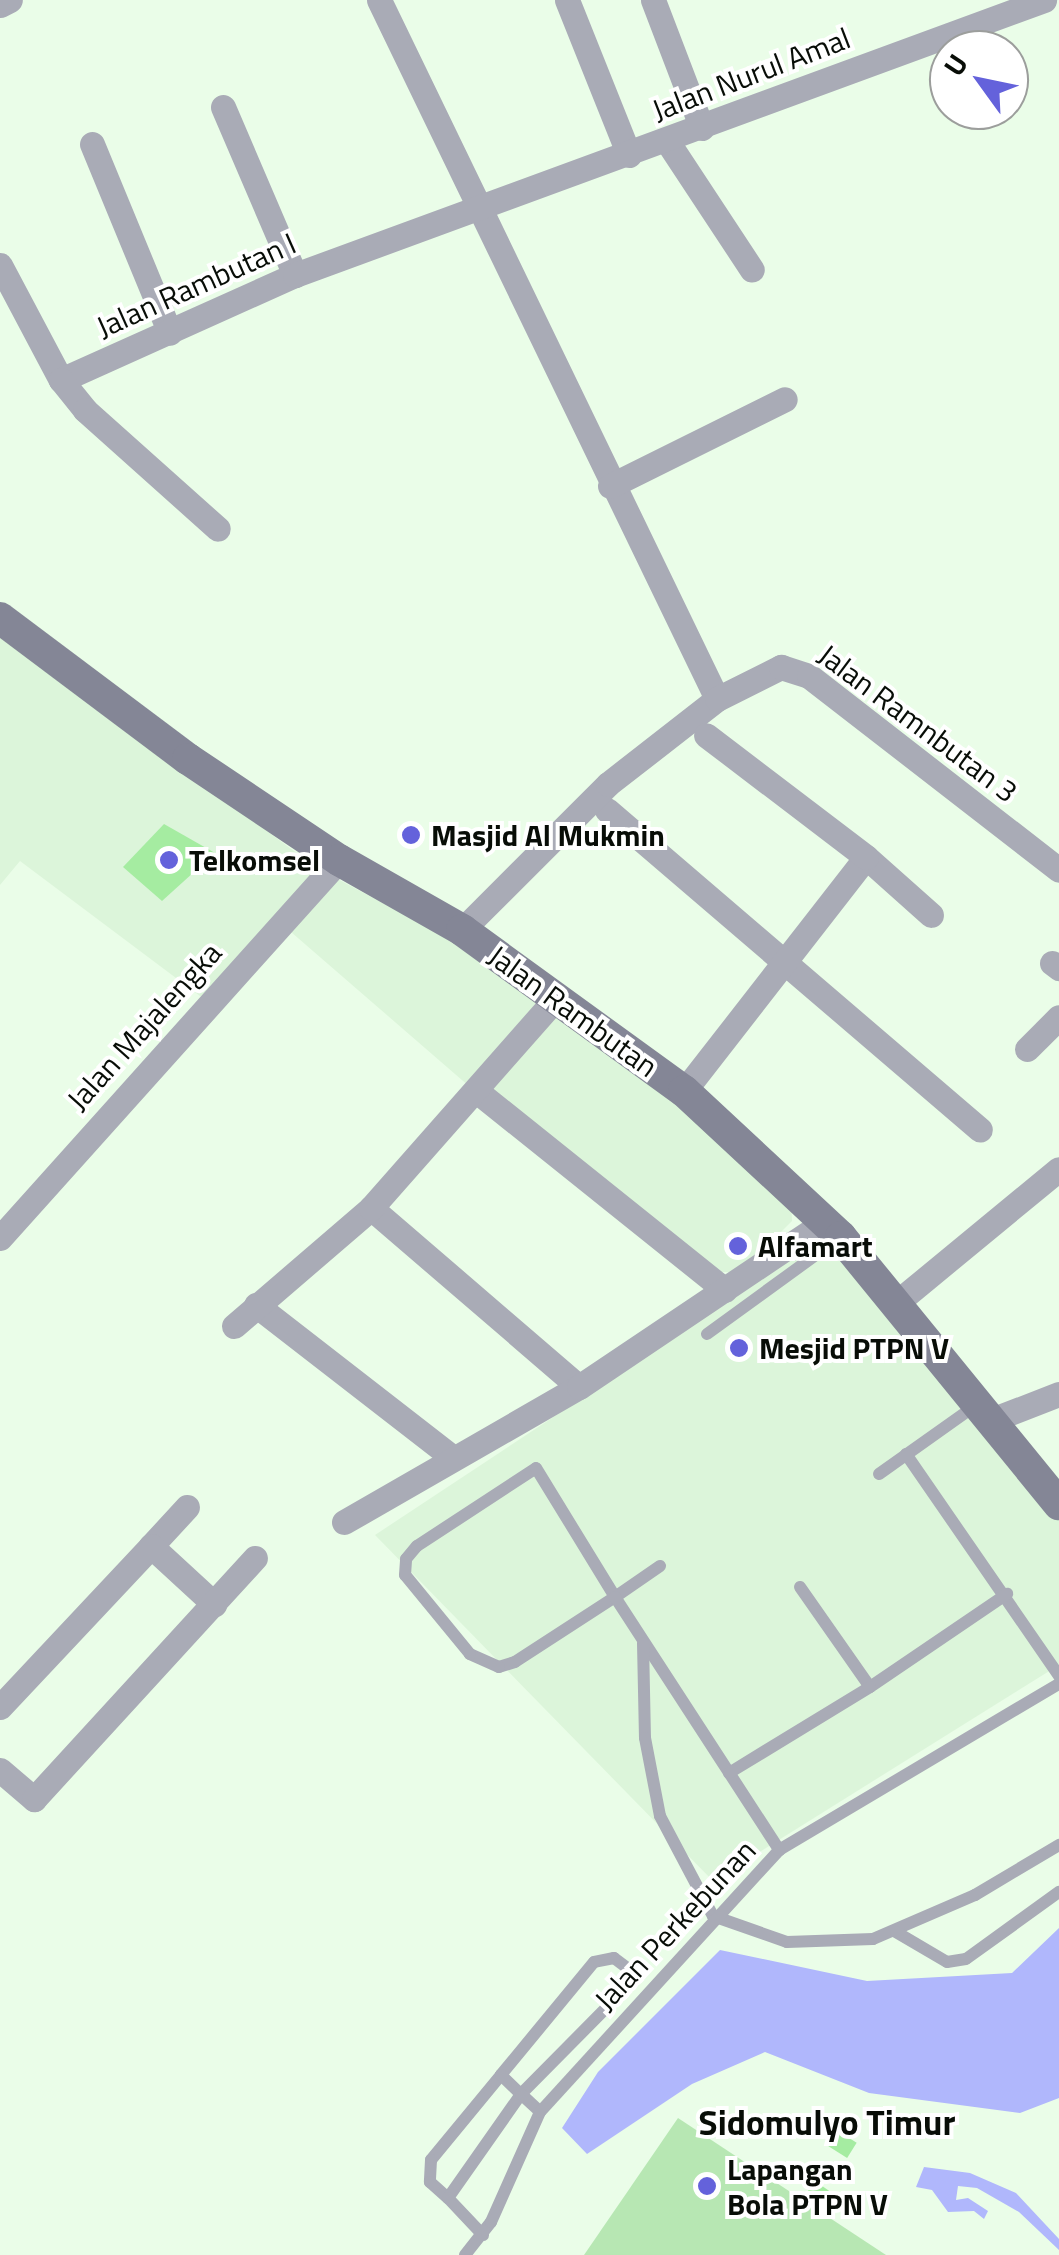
<!DOCTYPE html>
<style>
body{margin:0}
#map{position:relative;width:1059px;height:2255px;overflow:hidden;background:#eafde8;font-family:"Titillium Web",sans-serif}
div>[style]{position:absolute}
.built>*{inset:0;background:#dcf5da}
.green>*{inset:0;background:#b7e7b3}
.water>*{inset:0;background:#b0b7fc}
.building>*{inset:0;background:#a5eca1;transform-origin:0 0}
.lane>*{height:12px;margin:-6px;padding:0 6px;transform-origin:6px;border-radius:6px;background:#a9abb6}
.street>*{height:25px;margin:-12.5px;padding:0 12.5px;transform-origin:12.5px;border-radius:12.5px;background:#a9abb6}
.secondary>*{height:32px;margin:-16px;padding:0 16px;transform-origin:16px;border-radius:16px;background:#848696}
.dots>*{width:28px;height:28px;translate:-50% -50%;box-sizing:border-box;border:5px solid #fff;border-radius:50%}
span{translate:-50% -50%;white-space:nowrap;text-align:center;line-height:1.15;-webkit-text-stroke:8px #fff;paint-order:stroke}
.street-label{font-size:30px;color:#080d07}
.poi-label{font-size:30px;color:#080d07;font-weight:700}
.left{translate:0 -50%;text-align:left}
.quarter-label{font-size:35px;color:#080d07;font-weight:700}
.north{position:absolute;left:929px;top:30px;width:100px;height:100px;box-sizing:border-box;background:#fff;border:2px solid #9c9e9c;border-radius:50%;rotate:303deg;font-size:28px;font-weight:700;line-height:40px;text-align:center;color:#080d07}
.north::after{content:'';display:block;margin:auto;width:35px;height:45px;background:#6462db;clip-path:polygon(50% 0,100% 100%,50% 72%,0 100%)}
</style>
<div id="map">
<div class="built">
<div style="clip-path:polygon(0 634px,317px 868px,450px 939px,666px 1094px,791px 1201px,792px 1221px,741px 1272px,712px 1272px,470px 1087px,276px 919px,204px 999px,20px 861px,0 885px)"></div>
<div style="clip-path:polygon(827px 1236px,1059px 1516px,1059px 1665px,713px 1881px,375px 1535px)"></div>
</div>
<div class="green">
<div style="clip-path:polygon(678px 2118px,886px 2255px,584px 2255px)"></div>
</div>
<div class="water">
<div style="clip-path:polygon(1059px 1928px,1059px 2098px,1020px 2113px,869px 2093px,765px 2052px,692px 2084px,587px 2154px,562px 2128px,598px 2072px,720px 1950px,867px 1981px,1012px 1973px)"></div>
<div style="clip-path:polygon(924px 2167px,970px 2173px,1016px 2193px,1059px 2239px,1059px 2250px,1019px 2212px,977px 2188px,958px 2186px,956px 2200px,968px 2198px,988px 2211px,984px 2219px,974px 2211px,948px 2212px,932px 2190px,916px 2187px)"></div>
</div>
<div class="building">
<div style="clip-path:polygon(164px 824px,215px 853px,162px 901px,123px 867px)"></div>
<div style="left:838px;top:2131px;width:22px;height:18px;rotate:32deg"></div>
<div style="left:815px;top:2181px;width:24px;height:18px;rotate:35deg"></div>
</div>
<div class="lane">
<div style="left:707px;top:1334px;width:163px;rotate:-36deg"></div>
<div style="left:906px;top:1454px;width:270px;rotate:55.4deg"></div>
<div style="left:879px;top:1474px;width:119px;rotate:-35.4deg"></div>
<div style="left:660px;top:1566px;width:55px;rotate:145.4deg"></div>
<div style="left:615px;top:1597px;width:119px;rotate:147deg"></div>
<div style="left:515px;top:1662px;width:17px;rotate:163deg"></div>
<div style="left:499px;top:1667px;width:32px;rotate:-156deg"></div>
<div style="left:470px;top:1654px;width:102px;rotate:-129.4deg"></div>
<div style="left:405px;top:1575px;width:16px;rotate:-86deg"></div>
<div style="left:406px;top:1559px;width:17px;rotate:-50deg"></div>
<div style="left:417px;top:1546px;width:142px;rotate:-33.2deg"></div>
<div style="left:536px;top:1468px;width:151px;rotate:58.5deg"></div>
<div style="left:615px;top:1597px;width:302px;rotate:57deg"></div>
<div style="left:800px;top:1587px;width:122px;rotate:55deg"></div>
<div style="left:870px;top:1687px;width:166px;rotate:-34.2deg"></div>
<div style="left:643px;top:1643px;width:95px;rotate:88.8deg"></div>
<div style="left:645px;top:1738px;width:79px;rotate:79.1deg"></div>
<div style="left:660px;top:1816px;width:113px;rotate:62.1deg"></div>
<div style="left:713px;top:1916px;width:78px;rotate:19.4deg"></div>
<div style="left:787px;top:1942px;width:86px;rotate:-2deg"></div>
<div style="left:873px;top:1939px;width:111px;rotate:-23.3deg"></div>
<div style="left:975px;top:1895px;width:98px;rotate:-30.8deg"></div>
<div style="left:729px;top:1773px;width:165px;rotate:-31.4deg"></div>
<div style="left:896px;top:1932px;width:59px;rotate:30.5deg"></div>
<div style="left:947px;top:1962px;width:19px;rotate:-9deg"></div>
<div style="left:966px;top:1959px;width:115px;rotate:-35.8deg"></div>
<div style="left:501px;top:2075px;width:110px;rotate:129.5deg"></div>
<div style="left:431px;top:2160px;width:22px;rotate:93deg"></div>
<div style="left:430px;top:2182px;width:24px;rotate:42deg"></div>
<div style="left:448px;top:2198px;width:127px;rotate:-54.9deg"></div>
<div style="left:521px;top:2094px;width:148px;rotate:-45.3deg"></div>
<div style="left:625px;top:1989px;width:20px;rotate:-75deg"></div>
<div style="left:630px;top:1970px;width:20px;rotate:-143deg"></div>
<div style="left:614px;top:1958px;width:20px;rotate:169deg"></div>
<div style="left:594px;top:1962px;width:146px;rotate:129.5deg"></div>
<div style="left:501px;top:2075px;width:28px;rotate:44deg"></div>
<div style="left:521px;top:2094px;width:26px;rotate:43deg"></div>
<div style="left:448px;top:2198px;width:51px;rotate:46.6deg"></div>
<div style="left:465px;top:2255px;width:42px;rotate:-51.8deg"></div>
<div style="left:491px;top:2222px;width:120px;rotate:-66deg"></div>
<div style="left:540px;top:2112px;width:355px;rotate:-47.6deg"></div>
<div style="left:779px;top:1850px;width:326px;rotate:-30.7deg"></div>
</div>
<div class="street">
<div style="left:379px;top:0;width:776px;rotate:64.19deg"></div>
<div style="left:567px;top:0;width:167px;rotate:68.2deg"></div>
<div style="left:653px;top:0;width:137px;rotate:69.1deg"></div>
<div style="left:0;top:5px;width:11px;rotate:-27deg"></div>
<div style="left:223px;top:107px;width:183px;rotate:66.8deg"></div>
<div style="left:667px;top:141px;width:154px;rotate:56.6deg"></div>
<div style="left:92px;top:144px;width:204px;rotate:67.6deg"></div>
<div style="left:0;top:265px;width:130px;rotate:62.1deg"></div>
<div style="left:61px;top:380px;width:256px;rotate:-24.2deg"></div>
<div style="left:295px;top:275px;width:798px;rotate:-20.16deg"></div>
<div style="left:61px;top:380px;width:38px;rotate:51deg"></div>
<div style="left:85px;top:410px;width:178px;rotate:41.8deg"></div>
<div style="left:610px;top:486px;width:195px;rotate:-26.4deg"></div>
<div style="left:607px;top:810px;width:491px;rotate:40.6deg"></div>
<div style="left:866px;top:857px;width:87px;rotate:41.7deg"></div>
<div style="left:462px;top:930px;width:206px;rotate:-45deg"></div>
<div style="left:608px;top:784px;width:138px;rotate:-37.9deg"></div>
<div style="left:717px;top:699px;width:72px;rotate:-26.6deg"></div>
<div style="left:781px;top:667px;width:29px;rotate:18deg"></div>
<div style="left:809px;top:676px;width:316px;rotate:37.8deg"></div>
<div style="left:1052px;top:963px;width:9px;rotate:36deg"></div>
<div style="left:1027px;top:1049px;width:45px;rotate:-45deg"></div>
<div style="left:684px;top:1091px;width:296px;rotate:-52.1deg"></div>
<div style="left:866px;top:857px;width:201px;rotate:-142.7deg"></div>
<div style="left:479px;top:1093px;width:315px;rotate:38.7deg"></div>
<div style="left:371px;top:1208px;width:274px;rotate:40.7deg"></div>
<div style="left:0;top:1238px;width:508px;rotate:-48.11deg"></div>
<div style="left:895px;top:1304px;width:212px;rotate:-39.5deg"></div>
<div style="left:256px;top:1305px;width:249px;rotate:37.8deg"></div>
<div style="left:234px;top:1326px;width:181px;rotate:-40.7deg"></div>
<div style="left:371px;top:1208px;width:278px;rotate:-48.6deg"></div>
<div style="left:989px;top:1421px;width:75px;rotate:-21.1deg"></div>
<div style="left:344px;top:1522px;width:271px;rotate:-29.9deg"></div>
<div style="left:579px;top:1387px;width:298px;rotate:-33.9deg"></div>
<div style="left:151px;top:1546px;width:53px;rotate:-47.3deg"></div>
<div style="left:0;top:1707px;width:221px;rotate:-46.8deg"></div>
<div style="left:151px;top:1546px;width:86px;rotate:42.6deg"></div>
<div style="left:0;top:1770px;width:45px;rotate:40.5deg"></div>
<div style="left:34px;top:1799px;width:327px;rotate:-47.5deg"></div>
</div>
<div class="secondary">
<div style="left:0;top:618px;width:235px;rotate:36.9deg"></div>
<div style="left:188px;top:759px;width:182px;rotate:33.8deg"></div>
<div style="left:339px;top:860px;width:142px;rotate:29.6deg"></div>
<div style="left:462px;top:930px;width:274px;rotate:36deg"></div>
<div style="left:684px;top:1091px;width:214px;rotate:42.9deg"></div>
<div style="left:841px;top:1237px;width:345px;rotate:50.8deg"></div>
</div>
<div class="dots">
<div style="left:411px;top:835px;background:#6462db"></div>
<div style="left:169px;top:860px;background:#6462db"></div>
<div style="left:738px;top:1246px;background:#6462db"></div>
<div style="left:739px;top:1348px;background:#6462db"></div>
<div style="left:707px;top:2186px;background:#6462db"></div>
</div>
<div class="street-label">
<span style="left:751px;top:74px;rotate:-21deg">Jalan Nurul Amal</span>
<span style="left:196px;top:285px;rotate:-24deg">Jalan Rambutan I</span>
<span style="left:918px;top:723px;rotate:37deg">Jalan Ramnbutan 3</span>
<span style="left:573px;top:1011px;rotate:36deg">Jalan Rambutan</span>
<span style="left:144px;top:1026px;rotate:-48deg">Jalan Majalengka</span>
<span style="left:675px;top:1925px;rotate:-47deg">Jalan Perkebunan</span>
</div>
<div class="poi-label">
<span class="left" style="left:431px;top:835px">Masjid Al Mukmin</span>
<span class="left" style="left:189px;top:860px">Telkomsel</span>
<span class="left" style="left:758px;top:1246px">Alfamart</span>
<span class="left" style="left:759px;top:1348px">Mesjid PTPN V</span>
<span class="left" style="left:727px;top:2186px">Lapangan<br>Bola PTPN V</span>
</div>
<div class="quarter-label">
<span style="left:827px;top:2122px">Sidomulyo Timur</span>
</div>
<div class="north">U</div>
</div>
